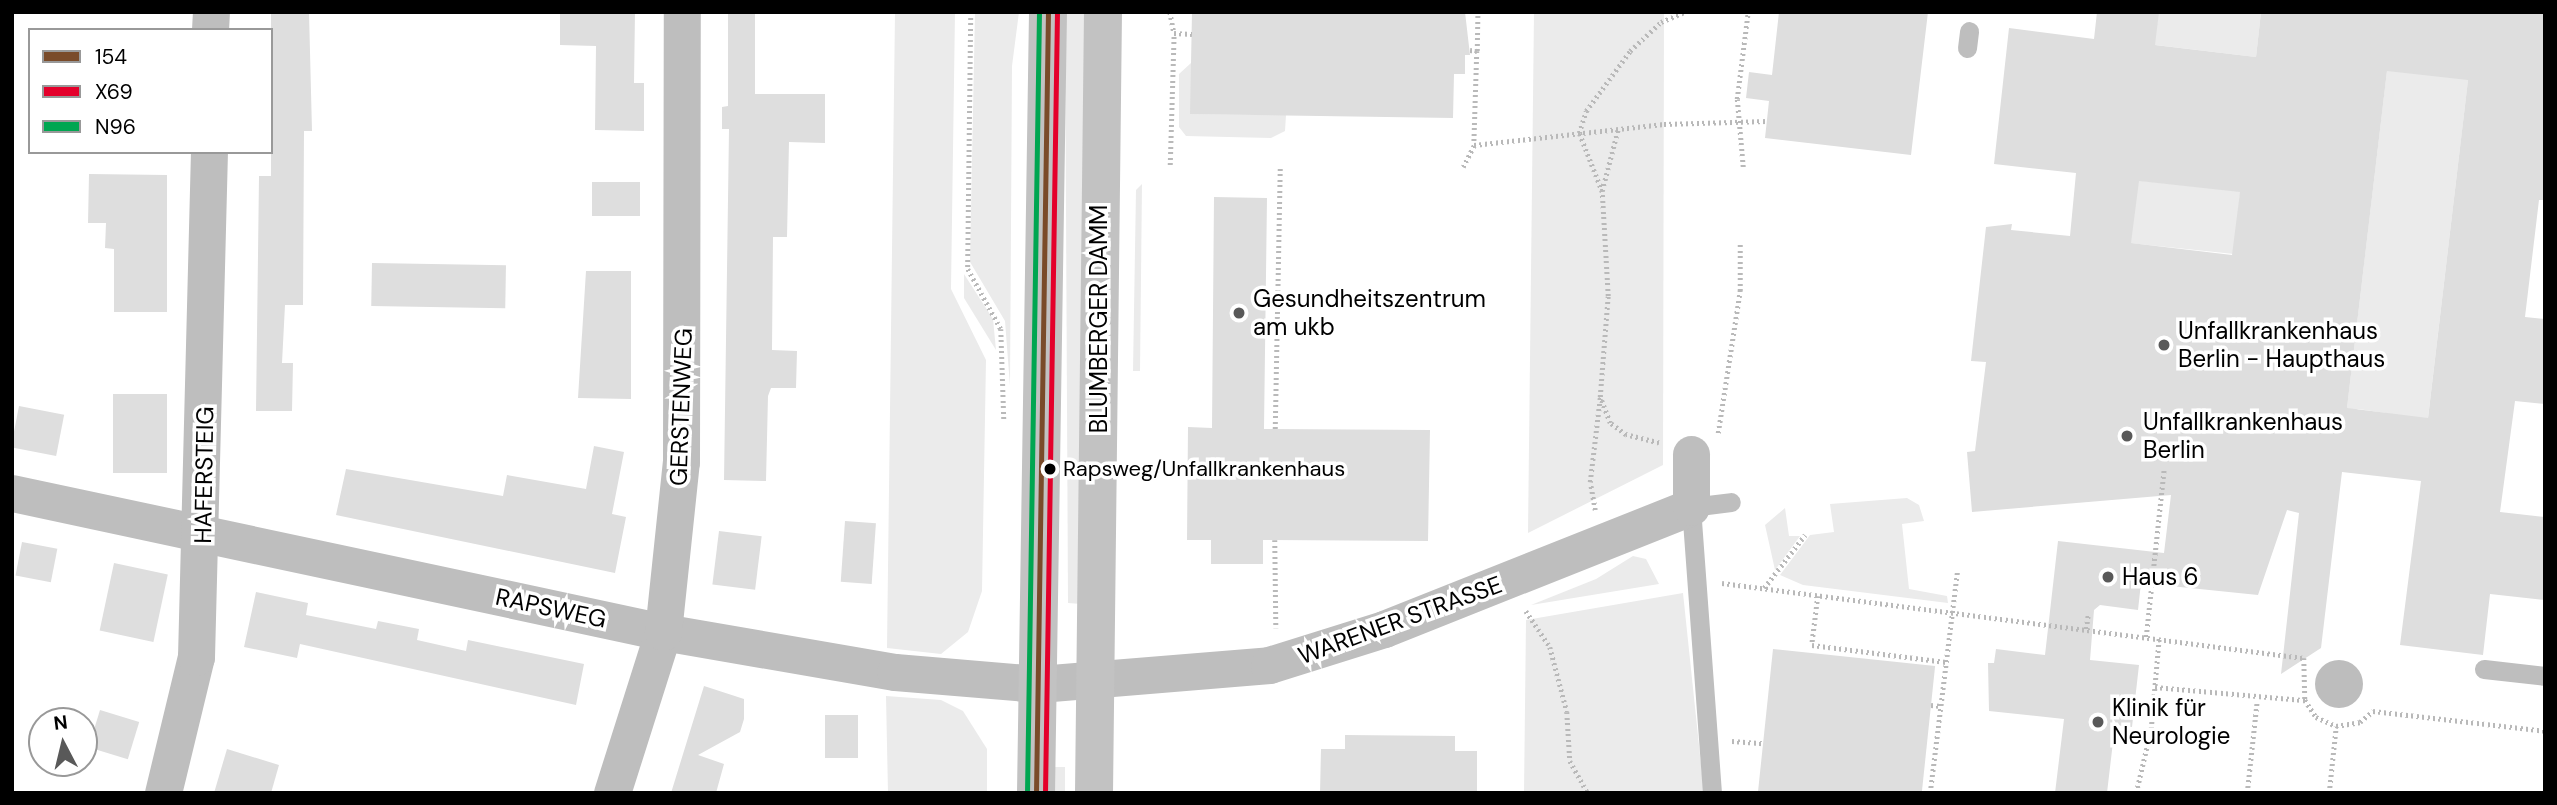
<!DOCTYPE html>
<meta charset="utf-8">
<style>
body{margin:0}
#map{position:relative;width:2557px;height:805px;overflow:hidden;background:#fff;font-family:"DM Sans",sans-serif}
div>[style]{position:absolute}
.green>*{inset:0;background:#ebebeb;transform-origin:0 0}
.water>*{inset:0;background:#bdbdbd}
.round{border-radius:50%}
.building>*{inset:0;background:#dedede;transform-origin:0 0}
.path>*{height:4.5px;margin-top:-2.25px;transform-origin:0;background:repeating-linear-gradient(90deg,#b9b9b9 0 2px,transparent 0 5.5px)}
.service>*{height:19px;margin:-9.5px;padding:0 9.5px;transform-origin:9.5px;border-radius:9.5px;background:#bebebe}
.minor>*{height:37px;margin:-18.5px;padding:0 18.5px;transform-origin:18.5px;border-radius:18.5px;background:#bebebe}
.secondary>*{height:38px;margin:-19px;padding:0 19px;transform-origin:19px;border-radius:19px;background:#c2c2c2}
.bus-1>*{height:5px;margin:-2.5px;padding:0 2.5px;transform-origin:2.5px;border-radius:2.5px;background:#7a4b2a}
.bus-2>*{height:5px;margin:-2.5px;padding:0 2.5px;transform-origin:2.5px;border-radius:2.5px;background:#e4002b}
.bus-3>*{height:5px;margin:-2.5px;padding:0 2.5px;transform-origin:2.5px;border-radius:2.5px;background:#00a651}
.dots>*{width:19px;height:19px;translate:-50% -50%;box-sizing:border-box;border:4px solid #fff;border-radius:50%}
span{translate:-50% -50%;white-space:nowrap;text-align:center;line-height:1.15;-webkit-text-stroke:7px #fff;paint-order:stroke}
.bus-label{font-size:22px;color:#000}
.left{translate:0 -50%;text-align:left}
.poi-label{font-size:24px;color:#000}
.street-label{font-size:24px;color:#000}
.frame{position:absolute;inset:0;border:14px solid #000;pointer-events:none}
.legend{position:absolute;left:28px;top:28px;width:245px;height:126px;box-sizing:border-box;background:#fff;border:2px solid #999;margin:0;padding:9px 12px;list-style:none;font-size:21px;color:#000}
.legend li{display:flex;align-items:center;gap:14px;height:35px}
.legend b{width:35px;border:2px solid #999}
.north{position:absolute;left:28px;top:707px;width:70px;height:70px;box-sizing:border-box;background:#fff;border:2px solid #999;border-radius:50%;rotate:353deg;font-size:19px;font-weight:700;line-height:28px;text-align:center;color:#000}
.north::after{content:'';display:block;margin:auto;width:24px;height:32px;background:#595959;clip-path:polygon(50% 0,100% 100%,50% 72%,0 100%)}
</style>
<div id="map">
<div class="green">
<div style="clip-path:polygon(895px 12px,955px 12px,951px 289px,986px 360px,982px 591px,968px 632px,941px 654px,887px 648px)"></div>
<div style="clip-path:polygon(975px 12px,1019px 12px,1012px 66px,1010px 386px,1005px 321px,970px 262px)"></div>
<div style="clip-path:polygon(1065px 12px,1089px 12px,1081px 604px,1068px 603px)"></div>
<div style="clip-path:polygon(1534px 12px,1664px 12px,1663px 465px,1528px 533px)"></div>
<div style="clip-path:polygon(2159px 12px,2261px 12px,2256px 57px,2139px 43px)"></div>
<div style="clip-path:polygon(2388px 62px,2469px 72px,2427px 426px,2386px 413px,2358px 409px,2346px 416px)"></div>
<div style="clip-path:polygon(1191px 63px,1191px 114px,1286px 115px,1285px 131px,1271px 138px,1186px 136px,1179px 127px,1179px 74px)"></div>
<div style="left:2124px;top:179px;width:117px;height:63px;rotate:6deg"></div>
<div style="clip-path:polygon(1142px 184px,1140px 371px,1133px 371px,1136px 190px)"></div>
<div style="clip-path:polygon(964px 274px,993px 319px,996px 350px,964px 298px)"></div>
<div style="clip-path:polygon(1907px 498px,1919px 505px,1924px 521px,1902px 524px,1909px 589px,1947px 596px,1948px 603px,1803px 585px,1780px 575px,1810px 535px,1834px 532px,1830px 504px)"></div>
<div style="clip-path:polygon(1785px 508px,1789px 536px,1800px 536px,1775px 570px,1765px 525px)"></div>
<div style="clip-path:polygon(1633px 556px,1646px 559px,1659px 584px,1531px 605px,1596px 579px)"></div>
<div style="clip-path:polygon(1683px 593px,1704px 793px,1524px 793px,1526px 620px)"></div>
<div style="clip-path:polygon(886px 696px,941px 700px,963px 711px,987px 749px,987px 793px,888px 793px)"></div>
<div style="left:1065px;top:767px;width:26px;height:13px;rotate:90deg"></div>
</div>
<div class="water">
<div class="round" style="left:2315px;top:660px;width:48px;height:48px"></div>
</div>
<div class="building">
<div style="clip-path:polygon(271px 12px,309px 12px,312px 131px,304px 131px,303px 305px,285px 305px,282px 363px,293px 363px,292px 411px,256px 411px,259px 176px,271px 176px)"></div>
<div style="clip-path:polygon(560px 12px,635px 12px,634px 83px,644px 83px,644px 131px,595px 130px,596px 46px,560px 45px)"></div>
<div style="clip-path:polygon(728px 12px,755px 12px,755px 94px,825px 94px,825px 143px,789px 142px,787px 237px,773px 237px,772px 350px,797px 351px,796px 388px,771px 388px,768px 396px,766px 481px,724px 480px,729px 129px,722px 129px,722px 107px,728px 106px)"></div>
<div style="clip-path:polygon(1192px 12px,1465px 12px,1470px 55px,1465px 55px,1465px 74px,1454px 74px,1453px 118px,1190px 114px)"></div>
<div style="clip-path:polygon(1779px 12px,1928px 12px,1911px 155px,1765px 138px,1769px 101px,1746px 98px,1749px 72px,1772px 75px)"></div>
<div style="clip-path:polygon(evenodd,2097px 12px,2159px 12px,2155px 45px,2256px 57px,2261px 12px,2545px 12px,2545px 200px,2539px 200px,2525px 317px,2545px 319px,2545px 404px,2515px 401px,2500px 512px,2545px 517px,2545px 600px,2490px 594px,2483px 655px,2400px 645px,2421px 481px,2342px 472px,2321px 648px,2281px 674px,2299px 513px,2287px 510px,2258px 595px,2141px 583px,2138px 610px,2100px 605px,2094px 610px,2090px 660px,2139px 665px,2132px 727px,2115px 725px,2107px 793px,2055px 793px,2064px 719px,1989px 711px,1988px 663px,1994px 663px,1996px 649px,2045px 655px,2058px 541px,2164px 553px,2171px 495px,1972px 512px,1967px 452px,1975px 451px,1986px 362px,1971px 361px,1986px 227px,2012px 224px,2011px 230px,2070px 236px,2076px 173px,1994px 164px,2009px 28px,2094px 39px,2097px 12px,2387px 71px,2468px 80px,2428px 418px,2347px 408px,2387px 71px,2097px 12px,2139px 181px,2240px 192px,2232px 255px,2131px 243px,2139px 181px)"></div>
<div style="clip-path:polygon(89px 174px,167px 175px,167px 312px,114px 312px,114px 249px,105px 248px,106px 223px,88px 223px)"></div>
<div style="left:592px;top:182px;width:48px;height:34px"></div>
<div style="clip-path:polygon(1214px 197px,1267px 198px,1264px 429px,1430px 430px,1428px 541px,1263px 540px,1263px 564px,1211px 564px,1211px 540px,1187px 540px,1188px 427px,1212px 428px)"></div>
<div style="left:372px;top:263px;width:134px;height:43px;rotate:1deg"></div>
<div style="clip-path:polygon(586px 271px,631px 271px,631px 399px,578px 398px)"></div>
<div style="left:113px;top:394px;width:54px;height:79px"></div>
<div style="left:19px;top:406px;width:46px;height:42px;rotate:11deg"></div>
<div style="clip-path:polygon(594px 446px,624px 452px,612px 514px,626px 517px,615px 573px,336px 515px,346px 469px,503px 496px,507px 475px,586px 489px)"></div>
<div style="left:845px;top:521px;width:31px;height:61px;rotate:4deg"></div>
<div style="left:719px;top:531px;width:43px;height:54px;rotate:7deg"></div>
<div style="left:22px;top:542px;width:36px;height:34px;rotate:11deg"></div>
<div style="left:114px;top:563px;width:55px;height:69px;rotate:12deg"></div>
<div style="clip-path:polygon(256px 592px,308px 603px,306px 615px,376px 629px,378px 621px,419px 629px,417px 640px,466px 651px,468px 640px,584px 664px,576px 705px,300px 644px,297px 658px,244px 647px)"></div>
<div style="left:1773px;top:649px;width:163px;height:145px;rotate:6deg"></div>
<div style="clip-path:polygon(704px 686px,744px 699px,744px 719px,740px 732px,698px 755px,724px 764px,716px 793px,671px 793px)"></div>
<div style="left:100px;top:710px;width:41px;height:39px;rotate:17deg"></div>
<div style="left:858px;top:715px;width:43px;height:33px;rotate:90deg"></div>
<div style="clip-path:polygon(1345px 735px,1455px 736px,1455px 751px,1477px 751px,1477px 793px,1320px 793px,1321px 749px,1345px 749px)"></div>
<div style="clip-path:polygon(227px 749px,279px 765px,271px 793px,214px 793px)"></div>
</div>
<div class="path">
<div style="left:971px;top:12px;width:257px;rotate:90.7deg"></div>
<div style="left:968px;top:269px;width:68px;rotate:61.2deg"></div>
<div style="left:1001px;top:329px;width:90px;rotate:88.1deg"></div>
<div style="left:1170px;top:12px;width:21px;rotate:79deg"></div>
<div style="left:1470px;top:50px;width:7px;rotate:8deg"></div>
<div style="left:1477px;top:51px;width:94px;rotate:91.8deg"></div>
<div style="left:1477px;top:51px;width:39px;rotate:-89deg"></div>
<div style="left:1170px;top:165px;width:132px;rotate:-88.3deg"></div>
<div style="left:1174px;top:33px;width:18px;rotate:3deg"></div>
<div style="left:1463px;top:167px;width:25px;rotate:-63deg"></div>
<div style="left:1474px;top:145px;width:191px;rotate:-6.3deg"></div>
<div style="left:1664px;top:124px;width:103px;rotate:-1.7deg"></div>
<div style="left:1743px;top:167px;width:68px;rotate:-95deg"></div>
<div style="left:1737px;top:99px;width:88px;rotate:-82.8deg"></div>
<div style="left:1602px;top:191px;width:64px;rotate:-75.5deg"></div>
<div style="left:1275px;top:429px;width:263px;rotate:-88.9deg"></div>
<div style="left:1718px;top:433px;width:144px;rotate:-81.2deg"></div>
<div style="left:1740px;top:291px;width:48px;rotate:-90deg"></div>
<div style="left:1659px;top:443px;width:34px;rotate:-166deg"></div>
<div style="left:1626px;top:435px;width:20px;rotate:-143deg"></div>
<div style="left:1610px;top:423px;width:28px;rotate:-111deg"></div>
<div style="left:1600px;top:397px;width:101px;rotate:-85.5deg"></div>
<div style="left:1608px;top:296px;width:104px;rotate:-93.3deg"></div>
<div style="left:1602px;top:192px;width:63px;rotate:-111.3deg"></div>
<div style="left:1579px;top:133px;width:23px;rotate:-72deg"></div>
<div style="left:1586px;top:111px;width:74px;rotate:-53.7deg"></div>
<div style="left:1630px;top:51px;width:42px;rotate:-43.1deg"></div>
<div style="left:1661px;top:22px;width:25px;rotate:-23deg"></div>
<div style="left:1595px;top:510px;width:28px;rotate:-100deg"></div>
<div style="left:1590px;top:482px;width:85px;rotate:-83.2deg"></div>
<div style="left:1275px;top:540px;width:88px;rotate:89.3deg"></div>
<div style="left:1722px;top:583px;width:587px;rotate:7.34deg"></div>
<div style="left:2304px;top:658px;width:42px;rotate:88.6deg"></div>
<div style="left:2305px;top:700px;width:20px;rotate:57deg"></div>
<div style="left:2316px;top:717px;width:22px;rotate:24deg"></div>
<div style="left:2336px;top:726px;width:24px;rotate:-9deg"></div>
<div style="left:2360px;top:722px;width:17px;rotate:-40deg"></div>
<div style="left:2373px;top:711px;width:173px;rotate:6.6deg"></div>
<div style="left:1764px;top:588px;width:67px;rotate:-52.3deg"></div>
<div style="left:1818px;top:596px;width:49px;rotate:97deg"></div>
<div style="left:1812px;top:645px;width:135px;rotate:7.2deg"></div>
<div style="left:1526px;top:611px;width:43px;rotate:56.3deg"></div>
<div style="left:1550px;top:647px;width:67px;rotate:75.3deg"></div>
<div style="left:1567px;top:712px;width:49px;rotate:86.5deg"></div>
<div style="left:1570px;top:761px;width:37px;rotate:61deg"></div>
<div style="left:2086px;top:629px;width:15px;rotate:-82deg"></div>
<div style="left:2146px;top:637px;width:169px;rotate:-83.9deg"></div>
<div style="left:2155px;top:687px;width:151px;rotate:5deg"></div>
<div style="left:1931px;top:705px;width:10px;rotate:6deg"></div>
<div style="left:1732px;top:741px;width:31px;rotate:4deg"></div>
<div style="left:1930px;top:793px;width:223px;rotate:-83deg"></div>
<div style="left:2136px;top:793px;width:66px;rotate:-76.8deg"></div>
<div style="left:2151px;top:729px;width:91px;rotate:-85deg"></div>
<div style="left:2247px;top:793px;width:93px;rotate:-83.8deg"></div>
<div style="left:2329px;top:793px;width:67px;rotate:-84deg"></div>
</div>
<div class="service">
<div style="left:1967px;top:48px;width:17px;rotate:-83deg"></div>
<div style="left:2484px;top:669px;width:61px;rotate:6.5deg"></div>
<div style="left:1712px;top:793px;width:287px;rotate:-94.2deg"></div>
<div style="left:1691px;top:507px;width:40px;rotate:-7.1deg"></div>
</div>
<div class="minor">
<div style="left:210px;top:30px;width:18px;rotate:-87deg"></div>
<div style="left:12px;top:493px;width:666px;rotate:12.05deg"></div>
<div style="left:663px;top:632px;width:235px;rotate:9.8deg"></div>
<div style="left:895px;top:672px;width:144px;rotate:4.8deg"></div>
<div style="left:1039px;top:684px;width:231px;rotate:-4.7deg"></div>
<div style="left:1269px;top:665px;width:121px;rotate:-17.4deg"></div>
<div style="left:1384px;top:629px;width:330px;rotate:-21.7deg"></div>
<div style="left:1691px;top:507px;width:53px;rotate:-90deg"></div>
<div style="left:163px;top:793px;width:140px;rotate:-76.4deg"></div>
<div style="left:196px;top:657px;width:505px;rotate:-88.53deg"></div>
<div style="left:612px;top:793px;width:169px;rotate:-72.4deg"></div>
<div style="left:663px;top:632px;width:171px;rotate:-84deg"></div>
<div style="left:681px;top:462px;width:450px;rotate:-89.9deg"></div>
</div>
<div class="secondary">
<div style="left:1036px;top:793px;width:781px;rotate:-89.12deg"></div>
<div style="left:1094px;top:793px;width:781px;rotate:-89.34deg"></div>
</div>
<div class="bus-1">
<div style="left:1036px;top:793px;width:781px;rotate:-89.12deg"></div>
</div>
<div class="bus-2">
<div style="left:1045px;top:793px;width:781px;rotate:-89.12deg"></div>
</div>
<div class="bus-3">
<div style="left:1027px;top:793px;width:781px;rotate:-89.12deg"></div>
</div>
<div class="dots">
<div style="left:1239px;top:313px;background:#595959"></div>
<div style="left:2164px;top:345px;background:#595959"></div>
<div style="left:2127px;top:436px;background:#595959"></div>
<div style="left:1050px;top:469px;background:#000"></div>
<div style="left:2108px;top:577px;background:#595959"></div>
<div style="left:2098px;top:722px;background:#595959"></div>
</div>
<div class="bus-label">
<span class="left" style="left:1063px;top:469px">Rapsweg/Unfallkrankenhaus</span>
</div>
<div class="poi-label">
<span class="left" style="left:1253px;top:313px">Gesundheitszentrum<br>am ukb</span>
<span class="left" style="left:2178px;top:345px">Unfallkrankenhaus<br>Berlin - Haupthaus</span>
<span class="left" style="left:2143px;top:436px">Unfallkrankenhaus<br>Berlin</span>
<span class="left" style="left:2122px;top:577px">Haus 6</span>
<span class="left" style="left:2112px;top:722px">Klinik für<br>Neurologie</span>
</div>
<div class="street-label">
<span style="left:1099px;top:319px;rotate:-90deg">BLUMBERGER DAMM</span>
<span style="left:681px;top:407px;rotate:-88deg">GERSTENWEG</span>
<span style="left:204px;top:475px;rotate:-89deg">HAFERSTEIG</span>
<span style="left:551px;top:608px;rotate:12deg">RAPSWEG</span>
<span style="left:1400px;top:620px;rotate:-20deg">WARENER STRASSE</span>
</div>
<div class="frame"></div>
<ul class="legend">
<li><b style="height:9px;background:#7a4b2a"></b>154</li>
<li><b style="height:9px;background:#e4002b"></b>X69</li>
<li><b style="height:9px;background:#00a651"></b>N96</li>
</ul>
<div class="north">N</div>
</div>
